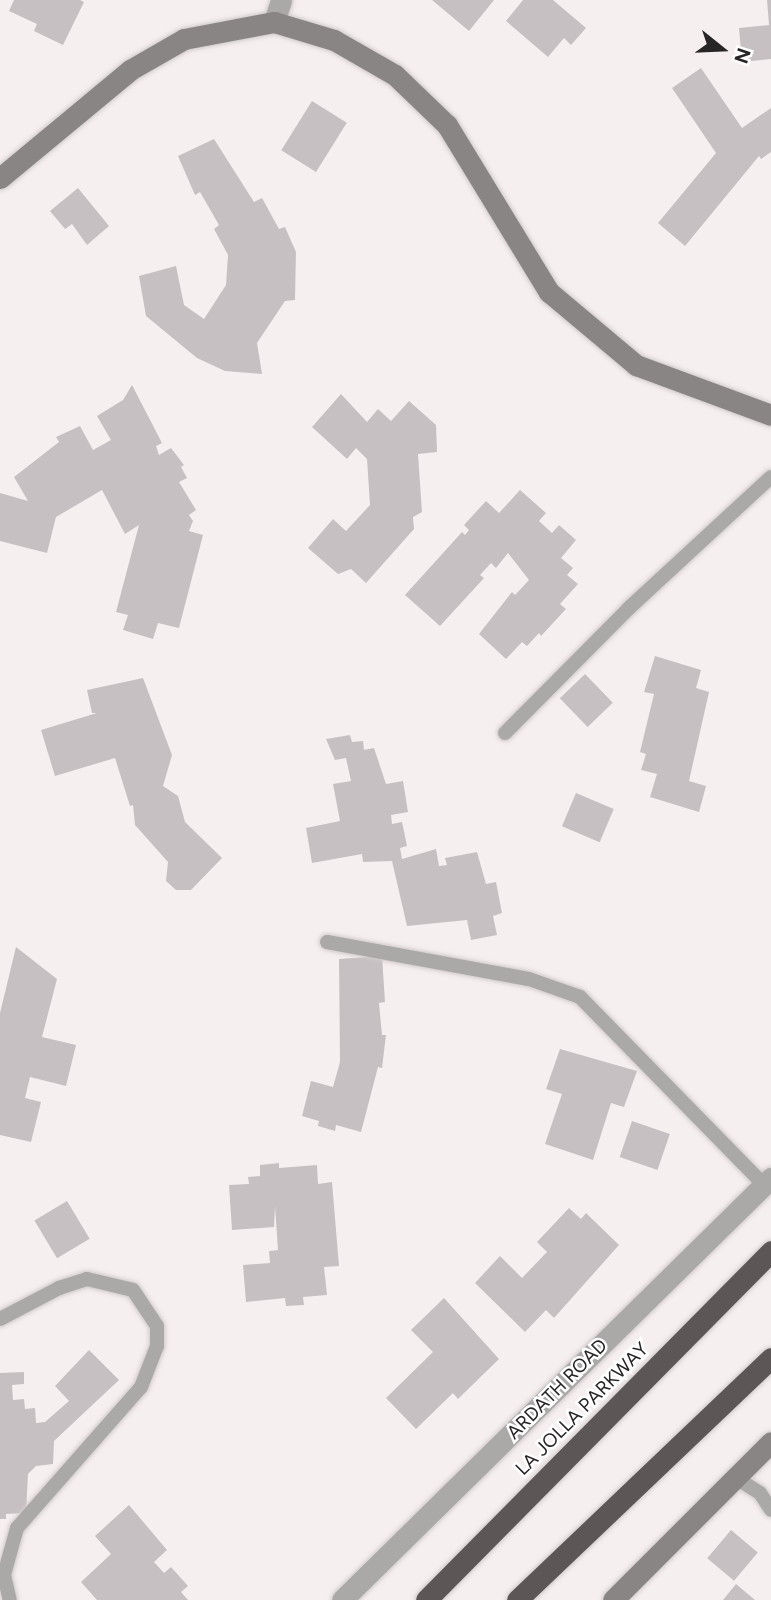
<!DOCTYPE html>
<style>
body{margin:0}
#map{position:relative;width:771px;height:1600px;overflow:hidden;background:#f6eff0;font-family:Figtree,sans-serif}
div>[style]{position:absolute}
.building>*{inset:0;background:#c7c0c2;transform-origin:0 0}
.roads{filter:drop-shadow(0 0 2px #d1cbcc) drop-shadow(0 0 2px #d1cbcc)}
.lane>*{height:14px;margin:-7px;padding:0 7px;transform-origin:7px;border-radius:7px;background:#aba8a8}
.street>*{height:21px;margin:-10.5px;padding:0 10.5px;transform-origin:10.5px;border-radius:10.5px;background:#aba8a8}
.secondary>*{height:21px;margin:-10.5px;padding:0 10.5px;transform-origin:10.5px;border-radius:10.5px;background:#898585}
.highway>*{height:21px;margin:-10.5px;padding:0 10.5px;transform-origin:10.5px;border-radius:10.5px;background:#5c5657}
span{translate:-50% -50%;white-space:nowrap;text-align:center;line-height:1.15;-webkit-text-stroke:5px #fff;paint-order:stroke}
.street-label{font-size:19px;color:#282526}
.north{position:absolute;left:687px;top:14px;width:70px;height:70px;-webkit-text-stroke:5px #fff;paint-order:stroke;rotate:108deg;font-size:19px;font-weight:700;line-height:28px;text-align:center;color:#282526}
.north::after{content:'';display:block;margin:auto;width:24px;height:32px;background:#282526;clip-path:polygon(50% 0,100% 100%,50% 72%,0 100%)}
</style>
<div id="map">
<div class="building">
<div style="clip-path:polygon(14px 0,80px 0,84px 2px,63px 45px,34px 31px,37px 24px,9px 11px)"></div>
<div style="clip-path:polygon(432px 0,494px 0,469px 31px)"></div>
<div style="clip-path:polygon(523px 0,553px 0,586px 28px,571px 45px,564px 38px,548px 57px,506px 21px)"></div>
<div style="clip-path:polygon(767px 0,771px 0,771px 59px,742px 62px,739px 28px,769px 25px)"></div>
<div style="clip-path:polygon(701px 68px,742px 128px,771px 108px,771px 152px,761px 159px,759px 156px,685px 246px,658px 223px,716px 153px,672px 88px)"></div>
<div style="left:312px;top:101px;width:41px;height:58px;rotate:32deg"></div>
<div style="clip-path:polygon(214px 139px,254px 202px,262px 198px,279px 229px,285px 227px,296px 252px,295px 300px,285px 301px,257px 343px,262px 374px,225px 371px,197px 358px,146px 316px,139px 276px,176px 266px,184px 305px,204px 319px,226px 285px,228px 255px,214px 229px,219px 225px,200px 192px,195px 195px,178px 156px)"></div>
<div style="clip-path:polygon(78px 188px,109px 226px,87px 245px,72px 224px,65px 229px,50px 211px)"></div>
<div style="clip-path:polygon(132px 385px,162px 443px,156px 446px,159px 455px,171px 448px,184px 465px,181px 467px,187px 478px,179px 482px,196px 510px,189px 515px,193px 521px,189px 531px,203px 535px,179px 628px,158px 623px,153px 639px,123px 630px,128px 615px,116px 612px,139px 525px,125px 534px,102px 490px,56px 517px,47px 553px,0 541px,0 493px,28px 501px,14px 477px,59px 442px,56px 437px,80px 426px,93px 450px,111px 440px,97px 416px,123px 400px)"></div>
<div style="clip-path:polygon(341px 394px,367px 422px,378px 409px,391px 421px,409px 401px,436px 425px,437px 452px,418px 454px,422px 512px,413px 517px,414px 529px,366px 583px,351px 569px,338px 574px,308px 548px,333px 519px,346px 531px,370px 505px,367px 459px,356px 448px,347px 459px,312px 427px)"></div>
<div style="clip-path:polygon(520px 490px,546px 513px,539px 521px,552px 533px,559px 525px,576px 540px,561px 558px,573px 568px,567px 575px,578px 584px,560px 604px,566px 609px,541px 636px,539px 633px,527px 646px,522px 642px,506px 659px,479px 634px,512px 592px,515px 595px,529px 580px,508px 553px,496px 568px,491px 563px,480px 575px,484px 578px,440px 626px,405px 595px,462px 532px,465px 535px,469px 530px,464px 525px,486px 501px,499px 513px)"></div>
<div style="clip-path:polygon(655px 656px,701px 670px,696px 688px,709px 692px,689px 781px,706px 786px,699px 812px,650px 797px,657px 774px,641px 770px,646px 754px,640px 752px,654px 694px,644px 692px)"></div>
<div style="left:585px;top:674px;width:40px;height:35px;rotate:46deg"></div>
<div style="clip-path:polygon(143px 678px,172px 755px,163px 786px,178px 796px,185px 822px,222px 858px,191px 890px,176px 890px,166px 881px,168px 862px,135px 825px,133px 805px,130px 806px,115px 758px,55px 776px,41px 730px,97px 713px,92px 713px,87px 690px)"></div>
<div style="clip-path:polygon(350px 735px,352px 742px,363px 741px,364px 750px,374px 748px,386px 784px,403px 781px,408px 812px,391px 815px,392px 824px,402px 822px,407px 846px,400px 848px,402px 859px,436px 849px,439px 866px,447px 865px,445px 858px,477px 852px,486px 884px,496px 882px,502px 913px,493px 916px,497px 935px,471px 940px,467px 920px,407px 926px,392px 861px,363px 862px,362px 854px,312px 863px,306px 828px,340px 821px,333px 784px,351px 781px,346px 758px,335px 760px,326px 739px)"></div>
<div style="left:576px;top:793px;width:41px;height:36px;rotate:23deg"></div>
<div style="clip-path:polygon(16px 947px,57px 979px,42px 1037px,76px 1045px,66px 1086px,30px 1077px,25px 1098px,41px 1102px,31px 1142px,0 1135px,0 1013px)"></div>
<div style="clip-path:polygon(382px 956px,385px 1002px,379px 1003px,382px 1035px,386px 1035px,382px 1068px,378px 1067px,361px 1132px,336px 1125px,335px 1131px,318px 1126px,319px 1121px,302px 1116px,311px 1081px,333px 1087px,340px 1062px,339px 959px)"></div>
<div style="clip-path:polygon(560px 1049px,637px 1071px,624px 1107px,611px 1103px,593px 1160px,545px 1144px,562px 1094px,546px 1089px)"></div>
<div style="left:632px;top:1121px;width:40px;height:38px;rotate:19deg"></div>
<div style="clip-path:polygon(279px 1163px,279px 1168px,317px 1165px,318px 1184px,332px 1182px,339px 1266px,324px 1267px,327px 1295px,303px 1297px,304px 1305px,286px 1306px,285px 1298px,246px 1302px,243px 1265px,270px 1263px,269px 1251px,278px 1250px,275px 1206px,274px 1227px,232px 1230px,229px 1185px,249px 1184px,248px 1177px,260px 1176px,260px 1165px)"></div>
<div style="left:67px;top:1201px;width:44px;height:38px;rotate:59deg"></div>
<div style="clip-path:polygon(569px 1208px,581px 1219px,586px 1213px,619px 1245px,554px 1318px,546px 1310px,525px 1332px,475px 1283px,500px 1256px,522px 1278px,547px 1252px,537px 1242px)"></div>
<div style="clip-path:polygon(444px 1298px,499px 1359px,458px 1399px,453px 1393px,416px 1429px,386px 1398px,433px 1352px,411px 1330px)"></div>
<div style="clip-path:polygon(89px 1350px,119px 1380px,54px 1441px,53px 1464px,36px 1466px,28px 1474px,26px 1513px,6px 1514px,6px 1519px,0 1519px,0 1373px,24px 1372px,24px 1384px,12px 1385px,13px 1400px,24px 1399px,25px 1409px,35px 1408px,36px 1423px,45px 1422px,69px 1401px,55px 1386px)"></div>
<div style="clip-path:polygon(129px 1505px,167px 1550px,154px 1562px,164px 1573px,171px 1567px,188px 1586px,181px 1592px,188px 1600px,97px 1600px,81px 1582px,111px 1554px,95px 1536px)"></div>
<div style="left:731px;top:1530px;width:35px;height:37px;rotate:40deg"></div>
<div style="clip-path:polygon(736px 1584px,755px 1600px,723px 1600px)"></div>
</div>
<div class="roads">
<div class="lane">
<div style="left:505px;top:733px;width:176px;rotate:-45.2deg"></div>
<div style="left:629px;top:608px;width:193px;rotate:-42.7deg"></div>
<div style="left:327px;top:942px;width:205px;rotate:10.4deg"></div>
<div style="left:529px;top:979px;width:54px;rotate:19.4deg"></div>
<div style="left:580px;top:997px;width:263px;rotate:45.6deg"></div>
<div style="left:0;top:1319px;width:67px;rotate:-27.7deg"></div>
<div style="left:59px;top:1288px;width:29px;rotate:-18deg"></div>
<div style="left:87px;top:1279px;width:47px;rotate:13.4deg"></div>
<div style="left:133px;top:1290px;width:43px;rotate:56.3deg"></div>
<div style="left:157px;top:1326px;width:20px;rotate:90deg"></div>
<div style="left:157px;top:1346px;width:44px;rotate:111.3deg"></div>
<div style="left:141px;top:1387px;width:188px;rotate:131.3deg"></div>
<div style="left:17px;top:1528px;width:49px;rotate:105.5deg"></div>
<div style="left:4px;top:1575px;width:26px;rotate:77deg"></div>
<div style="left:736px;top:1478px;width:28px;rotate:32deg"></div>
<div style="left:760px;top:1493px;width:20px;rotate:57deg"></div>
</div>
<div class="street">
<div style="left:274px;top:22px;width:23px;rotate:-72deg"></div>
<div style="left:342px;top:1600px;width:602px;rotate:-44.53deg"></div>
</div>
<div class="secondary">
<div style="left:0;top:178px;width:169px;rotate:-39.7deg"></div>
<div style="left:130px;top:70px;width:62px;rotate:-29.9deg"></div>
<div style="left:184px;top:39px;width:92px;rotate:-10.7deg"></div>
<div style="left:274px;top:22px;width:63px;rotate:16.7deg"></div>
<div style="left:334px;top:40px;width:70px;rotate:29.8deg"></div>
<div style="left:395px;top:75px;width:72px;rotate:43.9deg"></div>
<div style="left:447px;top:125px;width:196px;rotate:58.6deg"></div>
<div style="left:549px;top:292px;width:114px;rotate:40deg"></div>
<div style="left:636px;top:365px;width:144px;rotate:20.3deg"></div>
<div style="left:613px;top:1600px;width:223px;rotate:-45deg"></div>
</div>
<div class="highway">
<div style="left:426px;top:1600px;width:491px;rotate:-45.3deg"></div>
<div style="left:517px;top:1600px;width:351px;rotate:-43.6deg"></div>
</div>
</div>
<div class="street-label">
<span style="left:557px;top:1389px;rotate:-45deg">ARDATH ROAD</span>
<span style="left:582px;top:1409px;rotate:-45deg">LA JOLLA PARKWAY</span>
</div>
<div class="north">N</div>
</div>
